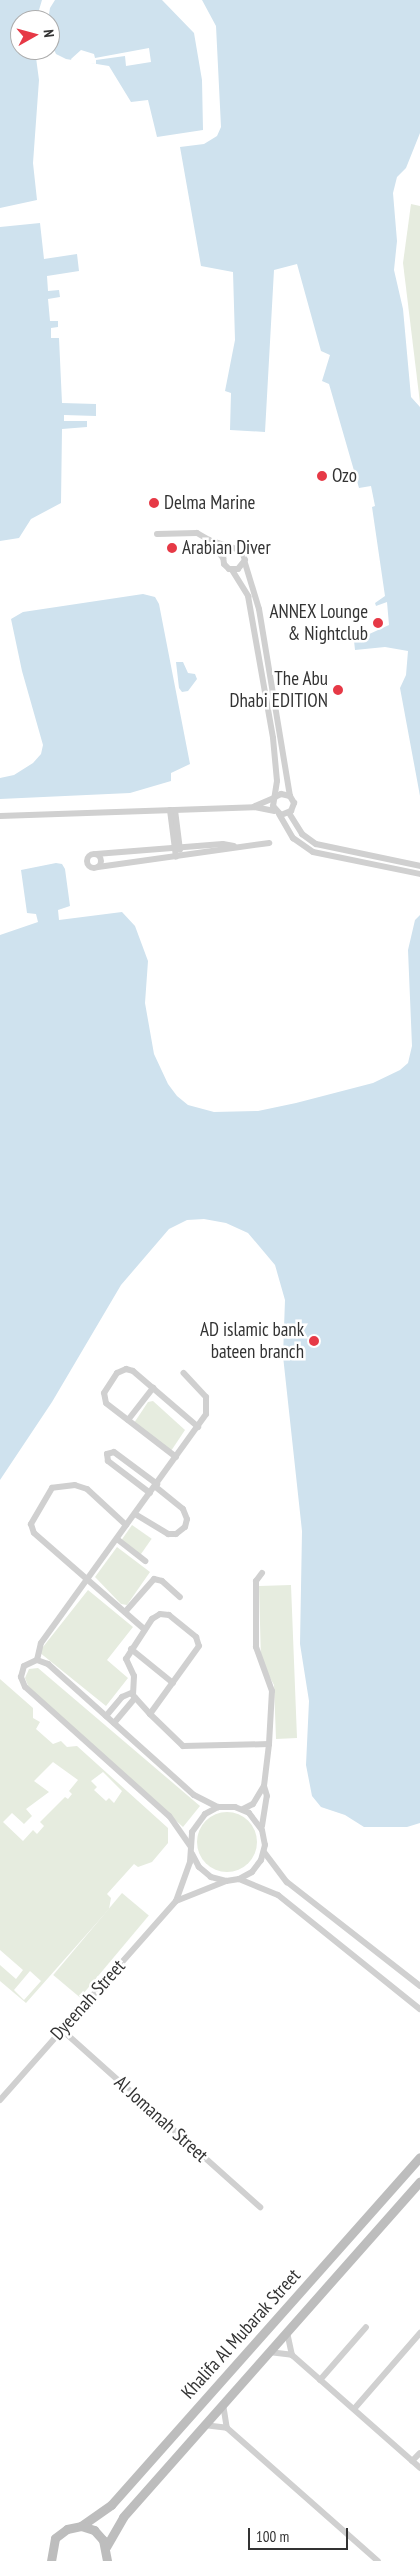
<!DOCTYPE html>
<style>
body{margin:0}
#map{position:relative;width:420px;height:2561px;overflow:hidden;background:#fff;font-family:"PT Sans Narrow",sans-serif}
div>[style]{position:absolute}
.green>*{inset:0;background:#e6ecdf;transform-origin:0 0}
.round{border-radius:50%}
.water>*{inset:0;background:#cfe2ee}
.pier>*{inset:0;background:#fff}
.minor>*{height:6px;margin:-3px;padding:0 3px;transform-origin:3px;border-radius:3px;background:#d0d0d0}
.minor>.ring{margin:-3px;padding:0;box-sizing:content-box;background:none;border:6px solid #d0d0d0;border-radius:50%}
.secondary>*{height:9px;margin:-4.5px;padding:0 4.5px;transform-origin:4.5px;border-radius:4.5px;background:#bdbdbd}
.dots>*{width:14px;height:14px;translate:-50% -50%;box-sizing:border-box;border:2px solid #fff;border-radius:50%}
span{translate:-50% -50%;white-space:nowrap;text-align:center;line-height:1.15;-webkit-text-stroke:5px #fff;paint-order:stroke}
.poi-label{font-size:19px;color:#333}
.left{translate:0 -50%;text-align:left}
.right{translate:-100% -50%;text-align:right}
.street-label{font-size:19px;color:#333}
.north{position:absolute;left:10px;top:10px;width:50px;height:50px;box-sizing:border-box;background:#fff;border:1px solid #adadad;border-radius:50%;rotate:83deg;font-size:14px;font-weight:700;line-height:20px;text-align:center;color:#333}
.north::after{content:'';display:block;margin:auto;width:18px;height:22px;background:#e63946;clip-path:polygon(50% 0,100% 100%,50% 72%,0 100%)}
.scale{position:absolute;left:248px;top:2528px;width:100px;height:22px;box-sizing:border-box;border:2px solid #333;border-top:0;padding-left:6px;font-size:15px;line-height:18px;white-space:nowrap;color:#333;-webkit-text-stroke:4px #fff;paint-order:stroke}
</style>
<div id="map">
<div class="green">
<div style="clip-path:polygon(411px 204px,420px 206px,420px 403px,403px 263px)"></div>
<div style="clip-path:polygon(153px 1401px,185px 1430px,171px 1451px,134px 1423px,148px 1402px)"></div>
<div style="left:132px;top:1525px;width:24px;height:21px;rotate:35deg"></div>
<div style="clip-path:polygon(117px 1547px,150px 1572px,127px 1605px,121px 1604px,95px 1577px)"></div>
<div style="clip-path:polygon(291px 1585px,297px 1738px,276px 1739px,274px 1685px,261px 1661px,259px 1586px)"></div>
<div style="clip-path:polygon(88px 1590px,133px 1627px,107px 1660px,128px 1678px,106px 1706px,39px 1652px)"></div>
<div style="clip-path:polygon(38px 1668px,200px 1806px,183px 1827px,29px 1688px,25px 1678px,29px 1669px)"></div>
<div style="clip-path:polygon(evenodd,0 1679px,33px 1708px,33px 1718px,40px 1722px,36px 1729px,53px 1744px,61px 1741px,67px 1747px,77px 1746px,168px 1828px,168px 1843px,152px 1862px,138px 1867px,134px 1864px,107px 1894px,111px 1898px,109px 1909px,26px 2003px,0 1981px,0 1965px,16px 1979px,23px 1970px,0 1950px,0 1679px,53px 1762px,78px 1780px,69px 1791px,72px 1794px,68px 1799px,65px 1797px,40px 1822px,44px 1826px,37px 1834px,33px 1830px,23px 1841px,3px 1822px,12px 1813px,24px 1824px,32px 1816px,26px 1809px,49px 1792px,34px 1781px,53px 1762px,0 1679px,103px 1772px,122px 1791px,114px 1803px,109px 1798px,106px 1801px,94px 1790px,97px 1787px,91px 1781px,103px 1772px,0 1679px,30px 1971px,41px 1981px,24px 2000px,14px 1990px,30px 1971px)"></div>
<div class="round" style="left:197px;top:1812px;width:60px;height:60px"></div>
<div style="left:122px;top:1893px;width:35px;height:107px;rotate:40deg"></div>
</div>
<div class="water">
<div style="clip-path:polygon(0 0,42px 0,36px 20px,20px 20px,20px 50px,35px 50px,39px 80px,33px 163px,37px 200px,0 208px)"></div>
<div style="clip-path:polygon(55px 0,162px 0,194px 33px,202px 80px,203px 130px,157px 137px,148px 100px,131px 102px,109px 66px,66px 59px,56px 54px,50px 41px,48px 20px,50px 8px)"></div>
<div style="clip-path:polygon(202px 0,420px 0,420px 133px,406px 168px,397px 177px,393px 193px,397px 241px,394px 270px,403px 309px,411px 397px,420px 407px,420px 796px,400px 688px,406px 675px,408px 651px,385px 647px,355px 650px,354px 641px,389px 625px,387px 602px,376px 606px,375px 603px,385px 596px,372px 507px,375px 506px,371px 486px,359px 488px,329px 384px,322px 381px,330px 355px,321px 351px,297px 264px,274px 270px,265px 432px,230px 430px,231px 393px,225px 391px,235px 340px,233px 272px,201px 266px,180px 147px,204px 144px,217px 136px,221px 127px,216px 26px)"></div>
<div style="clip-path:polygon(40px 223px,44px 259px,77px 254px,79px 271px,47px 276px,48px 291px,59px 290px,60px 297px,48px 299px,50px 321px,58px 321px,58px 327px,51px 328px,51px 338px,59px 338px,62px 403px,96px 404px,96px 416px,64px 415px,64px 421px,87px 421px,87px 427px,62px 429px,61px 503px,31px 519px,19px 538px,0 541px,0 227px)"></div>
<div style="clip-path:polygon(143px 594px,155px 597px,159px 604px,190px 764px,171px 773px,171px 781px,130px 793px,0 799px,0 778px,14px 775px,33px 763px,41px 754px,43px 745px,22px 671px,11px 619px,23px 612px)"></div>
<div style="clip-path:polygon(176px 662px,183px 662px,188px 673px,195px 674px,197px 679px,188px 691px,182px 692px,179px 688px)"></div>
<div style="clip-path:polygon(56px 863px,62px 864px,65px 869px,70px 906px,58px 910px,59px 920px,122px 912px,135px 926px,148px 961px,145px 1003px,154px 1054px,168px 1084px,177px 1096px,188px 1105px,214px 1112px,258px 1111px,296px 1103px,373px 1083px,400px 1070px,408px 1063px,412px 1046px,408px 950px,415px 920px,420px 915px,420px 1823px,407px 1827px,364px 1827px,345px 1815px,321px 1807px,312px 1796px,306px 1765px,309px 1701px,300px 1644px,302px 1531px,283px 1356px,285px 1300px,275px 1265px,248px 1233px,226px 1223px,204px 1219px,187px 1220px,169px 1229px,121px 1285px,52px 1402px,0 1480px,0 935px,38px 922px,36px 914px,27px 913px,21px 870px)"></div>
</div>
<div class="pier">
<div style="clip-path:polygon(149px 48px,151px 62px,126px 66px,125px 56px,96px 60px,96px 64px,72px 62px,71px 59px,81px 50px,94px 54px,95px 58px)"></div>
</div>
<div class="minor">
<div style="left:157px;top:534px;width:40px;rotate:-1.4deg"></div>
<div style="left:197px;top:533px;width:14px;rotate:30deg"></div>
<div style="left:209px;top:540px;width:23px;rotate:52deg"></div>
<div style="left:209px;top:540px;width:35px;rotate:18deg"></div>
<div style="left:242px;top:551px;width:9px;rotate:72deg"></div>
<div style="left:245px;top:560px;width:11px;rotate:128deg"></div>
<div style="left:238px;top:569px;width:9px;rotate:180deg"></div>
<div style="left:229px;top:569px;width:7px;rotate:-135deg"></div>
<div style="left:224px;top:564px;width:8px;rotate:-97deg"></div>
<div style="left:223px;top:556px;width:10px;rotate:-53deg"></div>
<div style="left:245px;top:563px;width:48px;rotate:73.1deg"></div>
<div style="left:259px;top:609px;width:190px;rotate:80.6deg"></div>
<div style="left:232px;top:570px;width:31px;rotate:58deg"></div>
<div style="left:248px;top:596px;width:144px;rotate:80deg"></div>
<div style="left:273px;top:738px;width:43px;rotate:84.7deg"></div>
<div style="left:277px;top:781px;width:25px;rotate:99deg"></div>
<div style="left:273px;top:806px;width:12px;rotate:48deg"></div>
<div style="left:281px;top:815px;width:11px;rotate:-22deg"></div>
<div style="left:291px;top:811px;width:9px;rotate:-69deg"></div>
<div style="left:294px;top:803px;width:8px;rotate:-120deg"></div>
<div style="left:290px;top:796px;width:9px;rotate:-167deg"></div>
<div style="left:281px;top:794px;width:7px;rotate:153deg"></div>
<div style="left:255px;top:806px;width:21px;rotate:-23deg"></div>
<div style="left:170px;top:810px;width:47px;rotate:82.7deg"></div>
<div style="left:175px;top:810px;width:40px;rotate:82.9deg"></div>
<div style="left:289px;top:813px;width:25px;rotate:58deg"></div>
<div style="left:302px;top:834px;width:17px;rotate:36deg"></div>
<div style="left:316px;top:844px;width:106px;rotate:11.9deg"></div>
<div style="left:279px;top:814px;width:28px;rotate:60deg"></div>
<div style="left:293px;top:838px;width:24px;rotate:35deg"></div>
<div style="left:313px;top:852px;width:109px;rotate:11.6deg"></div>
<div style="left:0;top:816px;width:254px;rotate:-2deg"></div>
<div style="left:254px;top:807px;width:21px;rotate:11deg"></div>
<div class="ring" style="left:87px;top:854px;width:8px;height:8px"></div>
<div style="left:96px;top:854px;width:127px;rotate:-4.5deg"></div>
<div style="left:223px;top:844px;width:11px;rotate:10deg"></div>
<div style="left:98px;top:867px;width:173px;rotate:-8deg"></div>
<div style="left:128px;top:1420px;width:41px;rotate:-52deg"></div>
<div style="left:176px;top:1457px;width:88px;rotate:-142.4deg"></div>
<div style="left:106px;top:1403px;width:10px;rotate:-101deg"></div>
<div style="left:104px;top:1393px;width:24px;rotate:-57deg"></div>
<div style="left:117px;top:1373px;width:10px;rotate:-24deg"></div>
<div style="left:126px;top:1369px;width:7px;rotate:16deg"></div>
<div style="left:133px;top:1371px;width:86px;rotate:40.7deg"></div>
<div style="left:150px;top:1493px;width:53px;rotate:-142.7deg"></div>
<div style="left:108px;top:1461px;width:7px;rotate:-98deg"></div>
<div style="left:107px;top:1454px;width:7px;rotate:-16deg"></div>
<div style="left:114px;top:1452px;width:54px;rotate:36.7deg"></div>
<div style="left:135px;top:1514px;width:39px;rotate:31deg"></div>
<div style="left:168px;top:1534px;width:8px"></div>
<div style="left:176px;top:1534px;width:11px;rotate:-38deg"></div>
<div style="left:185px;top:1527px;width:8px;rotate:-76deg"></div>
<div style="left:187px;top:1519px;width:11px;rotate:-112deg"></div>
<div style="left:183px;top:1509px;width:36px;rotate:-141deg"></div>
<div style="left:126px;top:1525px;width:53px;rotate:-137.3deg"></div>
<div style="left:87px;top:1489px;width:13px;rotate:-162deg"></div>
<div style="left:75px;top:1485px;width:23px;rotate:173deg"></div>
<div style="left:52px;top:1488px;width:42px;rotate:120.3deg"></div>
<div style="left:31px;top:1524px;width:9px;rotate:72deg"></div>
<div style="left:34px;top:1533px;width:147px;rotate:41.1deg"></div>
<div style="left:117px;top:1539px;width:36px;rotate:38deg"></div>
<div style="left:125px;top:1612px;width:44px;rotate:-48.7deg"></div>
<div style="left:154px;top:1579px;width:8px;rotate:14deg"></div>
<div style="left:162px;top:1581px;width:24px;rotate:42deg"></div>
<div style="left:160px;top:1614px;width:9px;rotate:6deg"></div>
<div style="left:169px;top:1615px;width:35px;rotate:39deg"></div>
<div style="left:196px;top:1637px;width:9px;rotate:72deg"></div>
<div style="left:199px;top:1646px;width:84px;rotate:125.8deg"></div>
<div style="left:150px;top:1714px;width:25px;rotate:-132deg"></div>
<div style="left:133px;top:1695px;width:19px;rotate:-87deg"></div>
<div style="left:134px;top:1676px;width:19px;rotate:-115deg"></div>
<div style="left:126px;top:1659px;width:48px;rotate:-57deg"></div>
<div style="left:152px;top:1619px;width:9px;rotate:-32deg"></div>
<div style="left:131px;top:1649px;width:54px;rotate:39deg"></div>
<div style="left:37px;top:1660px;width:17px;rotate:-77deg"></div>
<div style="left:41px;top:1643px;width:282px;rotate:-54.2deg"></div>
<div style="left:206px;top:1414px;width:17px;rotate:-90deg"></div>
<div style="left:206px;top:1397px;width:33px;rotate:-133deg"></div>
<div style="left:150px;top:1714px;width:46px;rotate:44.1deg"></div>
<div style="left:183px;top:1746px;width:86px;rotate:-1.3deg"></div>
<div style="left:106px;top:1716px;width:25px;rotate:-50deg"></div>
<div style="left:122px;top:1697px;width:12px;rotate:-24deg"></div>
<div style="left:114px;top:1723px;width:33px;rotate:-50deg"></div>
<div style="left:243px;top:1809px;width:11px;rotate:-27deg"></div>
<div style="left:253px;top:1804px;width:21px;rotate:-59deg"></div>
<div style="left:264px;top:1786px;width:42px;rotate:-83.2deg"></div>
<div style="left:269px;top:1744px;width:53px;rotate:-86.8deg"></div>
<div style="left:272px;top:1691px;width:47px;rotate:-110deg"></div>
<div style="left:256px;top:1647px;width:66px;rotate:-90deg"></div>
<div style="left:256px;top:1581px;width:10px;rotate:-53deg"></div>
<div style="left:262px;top:1826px;width:30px;rotate:-81deg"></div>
<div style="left:267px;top:1796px;width:10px;rotate:-107deg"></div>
<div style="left:191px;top:1847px;width:38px;rotate:-125deg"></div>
<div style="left:169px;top:1816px;width:193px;rotate:-138.1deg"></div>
<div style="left:25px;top:1687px;width:11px;rotate:-112deg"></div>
<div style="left:21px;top:1677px;width:11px;rotate:-75deg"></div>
<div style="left:24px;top:1666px;width:14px;rotate:-25deg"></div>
<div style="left:37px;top:1660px;width:12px;rotate:20deg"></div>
<div style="left:48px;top:1664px;width:196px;rotate:41.9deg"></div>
<div style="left:194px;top:1795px;width:27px;rotate:27deg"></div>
<div style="left:264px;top:1852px;width:38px;rotate:53deg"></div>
<div style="left:287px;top:1882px;width:169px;rotate:38deg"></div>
<div style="left:239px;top:1879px;width:42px;rotate:22.3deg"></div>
<div style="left:278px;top:1895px;width:182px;rotate:38.8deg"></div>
<div style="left:176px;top:1901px;width:41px;rotate:-70.3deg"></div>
<div style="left:190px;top:1862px;width:30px;rotate:-86deg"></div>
<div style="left:192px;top:1832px;width:22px;rotate:-54deg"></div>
<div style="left:205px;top:1814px;width:15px;rotate:-28deg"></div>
<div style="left:218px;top:1807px;width:17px"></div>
<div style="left:235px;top:1807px;width:15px;rotate:23deg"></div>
<div style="left:249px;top:1813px;width:21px;rotate:53deg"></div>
<div style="left:262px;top:1830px;width:15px;rotate:79deg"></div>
<div style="left:265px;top:1845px;width:16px;rotate:105deg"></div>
<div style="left:261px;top:1860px;width:15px;rotate:127deg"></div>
<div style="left:252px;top:1872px;width:15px;rotate:152deg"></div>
<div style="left:239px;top:1879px;width:13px;rotate:171deg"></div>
<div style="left:226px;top:1881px;width:16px;rotate:-165deg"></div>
<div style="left:211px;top:1877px;width:16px;rotate:-140deg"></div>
<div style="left:199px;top:1867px;width:15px;rotate:-118deg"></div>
<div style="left:62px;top:2030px;width:266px;rotate:41.8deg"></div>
<div style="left:0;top:2100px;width:266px;rotate:-48.5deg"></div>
<div style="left:176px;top:1901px;width:54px;rotate:-21.8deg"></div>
<div style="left:287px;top:2332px;width:24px;rotate:78deg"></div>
<div style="left:269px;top:2352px;width:23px;rotate:7deg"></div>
<div style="left:292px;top:2355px;width:171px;rotate:41.4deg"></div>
<div style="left:320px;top:2380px;width:70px;rotate:-49deg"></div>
<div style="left:223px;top:2404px;width:24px;rotate:81deg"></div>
<div style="left:354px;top:2409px;width:101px;rotate:-49deg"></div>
<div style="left:204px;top:2425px;width:23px;rotate:7deg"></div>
<div style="left:227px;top:2428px;width:201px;rotate:41.4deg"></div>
<div style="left:412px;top:2461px;width:11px;rotate:-45deg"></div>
</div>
<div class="secondary">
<div style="left:81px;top:2526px;width:37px;rotate:-35deg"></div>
<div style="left:111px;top:2505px;width:465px;rotate:-48.4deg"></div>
<div style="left:106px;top:2547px;width:34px;rotate:-60deg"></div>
<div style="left:123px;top:2517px;width:448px;rotate:-48.5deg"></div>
<div style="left:51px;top:2561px;width:23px;rotate:-80deg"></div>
<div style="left:55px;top:2538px;width:15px;rotate:-37deg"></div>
<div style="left:67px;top:2529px;width:14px;rotate:-12deg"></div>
<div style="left:81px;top:2526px;width:14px;rotate:17deg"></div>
<div style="left:94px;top:2530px;width:13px;rotate:48deg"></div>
<div style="left:103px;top:2540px;width:21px;rotate:79deg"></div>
</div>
<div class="dots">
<div style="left:322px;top:476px;background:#e63946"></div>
<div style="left:154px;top:503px;background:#e63946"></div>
<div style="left:172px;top:548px;background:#e63946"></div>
<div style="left:378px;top:623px;background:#e63946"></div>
<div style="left:338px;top:690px;background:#e63946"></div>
<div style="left:314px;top:1341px;background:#e63946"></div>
</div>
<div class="poi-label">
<span class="left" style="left:332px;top:476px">Ozo</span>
<span class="left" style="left:164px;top:503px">Delma Marine</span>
<span class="left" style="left:182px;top:548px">Arabian Diver</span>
<span class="right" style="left:368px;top:623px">ANNEX Lounge<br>&amp; Nightclub</span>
<span class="right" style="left:328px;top:690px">The Abu<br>Dhabi EDITION</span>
<span class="right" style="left:304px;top:1341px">AD islamic bank<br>bateen branch</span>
</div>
<div class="street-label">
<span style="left:88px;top:2000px;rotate:-48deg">Dyeenah Street</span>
<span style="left:161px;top:2119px;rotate:42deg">Al Jomanah Street</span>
<span style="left:241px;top:2334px;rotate:-48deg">Khalifa Al Mubarak Street</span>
</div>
<div class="north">N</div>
<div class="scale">100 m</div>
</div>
